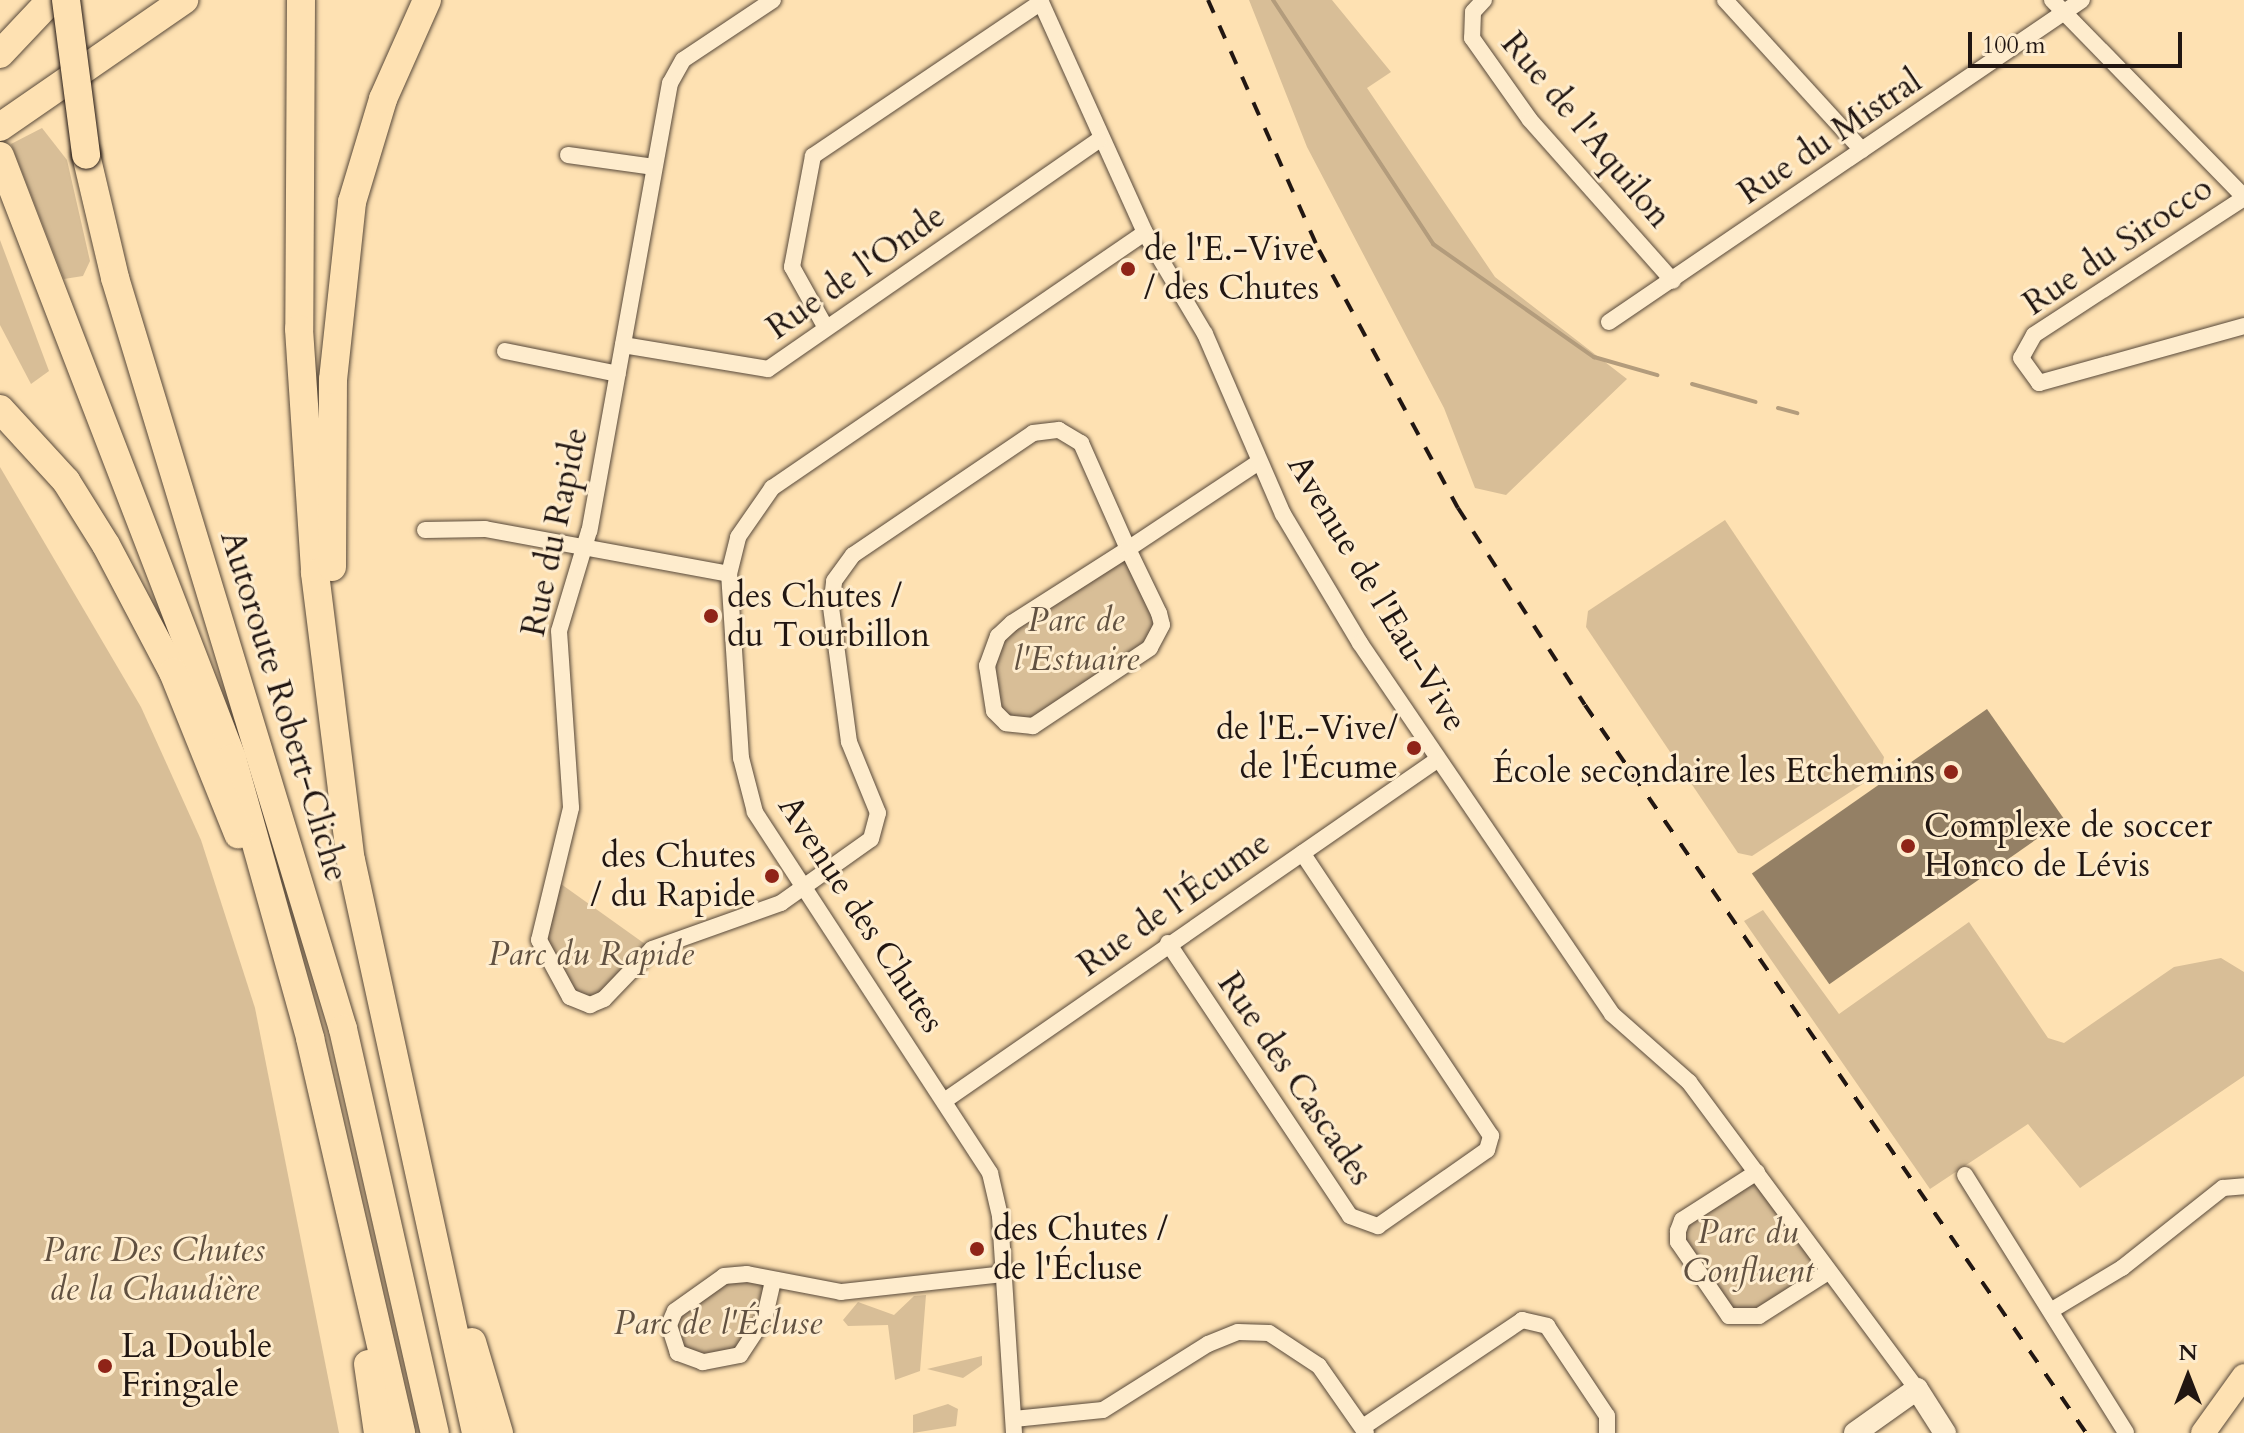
<!DOCTYPE html>
<meta charset="utf-8">
<style>
body{margin:0}
#map{position:relative;width:2244px;height:1433px;overflow:hidden;background:#fee1b2;font-family:Cardo,serif}
div>[style]{position:absolute}
.green>*{inset:0;background:#d8be97}
.stream>*{height:4px;margin:-2px;padding:0 2px;transform-origin:2px;border-radius:2px;background:#b39c7c}
.building>*{inset:0;background:#948065;transform-origin:0 0}
.roads{filter:drop-shadow(0 0 2px #58493a) drop-shadow(0 0 2px #58493a)}
.street>*{height:16px;margin:-8px;padding:0 8px;transform-origin:8px;border-radius:8px;background:#feeccd}
.secondary>*{height:22px;margin:-11px;padding:0 11px;transform-origin:11px;border-radius:11px;background:#feeccd}
.primary>*{height:24px;margin:-12px;padding:0 12px;transform-origin:12px;border-radius:12px;background:#fee1b2}
.highway>*{height:28px;margin:-14px;padding:0 14px;transform-origin:14px;border-radius:14px;background:#fee1b2}
.rail>*{height:4px;margin-top:-2px;transform-origin:0;background:repeating-linear-gradient(90deg,#211612 0 14px,transparent 0 28px)}
.bridges{filter:drop-shadow(0 0 2px #211612) drop-shadow(0 0 2px #211612)}
.highway-bridge>*{height:28px;margin:-14px;padding:0 14px;transform-origin:14px;border-radius:14px;background:#fee1b2}
.dots>*{width:22px;height:22px;translate:-50% -50%;box-sizing:border-box;border:4px solid #feeccd;border-radius:50%}
span{translate:-50% -50%;white-space:nowrap;text-align:center;line-height:1.15;-webkit-text-stroke:6px #feeccd;paint-order:stroke}
.street-label{font-size:34px;color:#211612}
.poi-label{font-size:34px;color:#211612}
.left{translate:0 -50%;text-align:left}
.right{translate:-100% -50%;text-align:right}
.park-label{font-size:34px;color:#615141;font-style:italic}
.north{position:absolute;left:2148px;top:1337px;width:80px;height:80px;-webkit-text-stroke:6px #feeccd;paint-order:stroke;rotate:0deg;font-size:22px;font-weight:700;line-height:32px;text-align:center;color:#211612}
.north::after{content:'';display:block;margin:auto;width:28px;height:36px;background:#211612;clip-path:polygon(50% 0,100% 100%,50% 72%,0 100%)}
.scale{position:absolute;left:1968px;top:32px;width:214px;height:36px;box-sizing:border-box;border:4px solid #211612;border-top:0;padding-left:10px;font-size:24px;line-height:28px;white-space:nowrap;color:#211612;-webkit-text-stroke:6px #feeccd;paint-order:stroke}
</style>
<div id="map">
<div class="green">
<div style="clip-path:polygon(1249px 0,1332px 0,1391px 72px,1367px 88px,1495px 277px,1627px 379px,1506px 495px,1475px 488px,1444px 408px,1307px 147px)"></div>
<div style="clip-path:polygon(42px 128px,67px 160px,90px 261px,83px 276px,64px 279px,11px 144px)"></div>
<div style="clip-path:polygon(0 240px,49px 371px,31px 384px,0 325px)"></div>
<div style="clip-path:polygon(0 467px,141px 707px,201px 840px,255px 1008px,339px 1433px,0 1433px)"></div>
<div style="clip-path:polygon(1725px 520px,1884px 757px,1881px 772px,1752px 856px,1738px 853px,1586px 627px,1588px 611px)"></div>
<div style="clip-path:polygon(1128px 549px,1159px 613px,1159px 639px,1033px 726px,1006px 723px,987px 686px,998px 636px)"></div>
<div style="clip-path:polygon(554px 879px,652px 949px,604px 999px,578px 1003px,540px 930px)"></div>
<div style="clip-path:polygon(1763px 910px,1839px 1014px,1969px 922px,2048px 1038px,2064px 1043px,2174px 967px,2221px 958px,2244px 972px,2244px 1076px,2080px 1188px,2028px 1124px,1930px 1189px,1744px 921px)"></div>
<div style="clip-path:polygon(1757px 1172px,1828px 1272px,1759px 1316px,1729px 1316px,1678px 1231px)"></div>
<div style="clip-path:polygon(724px 1276px,773px 1281px,740px 1355px,678px 1353px,675px 1311px)"></div>
<div style="clip-path:polygon(926px 1295px,920px 1371px,895px 1380px,888px 1325px,848px 1326px,843px 1320px,858px 1302px,894px 1315px,914px 1296px)"></div>
<div style="clip-path:polygon(982px 1356px,982px 1365px,963px 1378px,927px 1369px)"></div>
<div style="clip-path:polygon(948px 1404px,958px 1409px,956px 1426px,913px 1433px,913px 1415px)"></div>
</div>
<div class="stream">
<div style="left:1273px;top:0;width:292px;rotate:56.7deg"></div>
<div style="left:1433px;top:244px;width:197px;rotate:35.1deg"></div>
<div style="left:1594px;top:357px;width:66px;rotate:15.9deg"></div>
<div style="left:1692px;top:384px;width:66px;rotate:15.7deg"></div>
<div style="left:1778px;top:408px;width:20px;rotate:15deg"></div>
</div>
<div class="building">
<div style="left:1987px;top:709px;width:135px;height:287px;rotate:55deg"></div>
</div>
<div class="roads">
<div class="street">
<div style="left:773px;top:0;width:108px;rotate:146.3deg"></div>
<div style="left:683px;top:60px;width:26px;rotate:119deg"></div>
<div style="left:670px;top:83px;width:455px;rotate:100.2deg"></div>
<div style="left:589px;top:531px;width:104px;rotate:106.7deg"></div>
<div style="left:559px;top:631px;width:177px;rotate:86.1deg"></div>
<div style="left:571px;top:808px;width:136px;rotate:103.6deg"></div>
<div style="left:539px;top:940px;width:65px;rotate:61.5deg"></div>
<div style="left:570px;top:997px;width:22px;rotate:22deg"></div>
<div style="left:590px;top:1005px;width:15px;rotate:-23deg"></div>
<div style="left:604px;top:999px;width:69px;rotate:-46.2deg"></div>
<div style="left:652px;top:949px;width:137px;rotate:-19.6deg"></div>
<div style="left:781px;top:903px;width:110px;rotate:-35.4deg"></div>
<div style="left:871px;top:839px;width:27px;rotate:-75deg"></div>
<div style="left:878px;top:813px;width:77px;rotate:-112.2deg"></div>
<div style="left:849px;top:742px;width:136px;rotate:-97.6deg"></div>
<div style="left:831px;top:607px;width:26px;rotate:-83deg"></div>
<div style="left:834px;top:581px;width:32px;rotate:-54deg"></div>
<div style="left:853px;top:555px;width:217px;rotate:-34.1deg"></div>
<div style="left:1033px;top:433px;width:26px;rotate:-7deg"></div>
<div style="left:1059px;top:430px;width:26px;rotate:31deg"></div>
<div style="left:1081px;top:443px;width:116px;rotate:66.1deg"></div>
<div style="left:1128px;top:549px;width:71px;rotate:64.2deg"></div>
<div style="left:1159px;top:613px;width:12px;rotate:76deg"></div>
<div style="left:1162px;top:625px;width:26px;rotate:118deg"></div>
<div style="left:1150px;top:648px;width:141px;rotate:146.3deg"></div>
<div style="left:1033px;top:726px;width:27px;rotate:-174deg"></div>
<div style="left:1006px;top:723px;width:17px;rotate:-135deg"></div>
<div style="left:994px;top:711px;width:46px;rotate:-98.8deg"></div>
<div style="left:987px;top:666px;width:32px;rotate:-70deg"></div>
<div style="left:998px;top:636px;width:19px;rotate:-43deg"></div>
<div style="left:1012px;top:623px;width:138px;rotate:-32.5deg"></div>
<div style="left:1128px;top:549px;width:157px;rotate:-33.6deg"></div>
<div style="left:1040px;top:0;width:256px;rotate:65.7deg"></div>
<div style="left:1145px;top:233px;width:117px;rotate:59.3deg"></div>
<div style="left:1205px;top:334px;width:196px;rotate:66.6deg"></div>
<div style="left:1283px;top:514px;width:150px;rotate:59.2deg"></div>
<div style="left:1360px;top:643px;width:448px;rotate:55.8deg"></div>
<div style="left:1612px;top:1014px;width:103px;rotate:41.4deg"></div>
<div style="left:1689px;top:1082px;width:382px;rotate:53.4deg"></div>
<div style="left:1484px;top:0;width:16px;rotate:133deg"></div>
<div style="left:1473px;top:12px;width:26px;rotate:92deg"></div>
<div style="left:1472px;top:38px;width:100px;rotate:54.7deg"></div>
<div style="left:1530px;top:120px;width:215px;rotate:48.4deg"></div>
<div style="left:1725px;top:0;width:203px;rotate:47.6deg"></div>
<div style="left:2052px;top:0;width:275px;rotate:45.7deg"></div>
<div style="left:568px;top:155px;width:87px;rotate:7.9deg"></div>
<div style="left:2244px;top:198px;width:251px;rotate:146.9deg"></div>
<div style="left:2034px;top:335px;width:26px;rotate:119deg"></div>
<div style="left:2021px;top:358px;width:31px;rotate:54deg"></div>
<div style="left:2039px;top:383px;width:213px;rotate:-15.5deg"></div>
<div style="left:1609px;top:322px;width:572px;rotate:-34.25deg"></div>
<div style="left:826px;top:328px;width:70px;rotate:-119.1deg"></div>
<div style="left:792px;top:267px;width:113px;rotate:-79.3deg"></div>
<div style="left:813px;top:156px;width:275px;rotate:-34deg"></div>
<div style="left:623px;top:345px;width:147px;rotate:9.4deg"></div>
<div style="left:768px;top:369px;width:402px;rotate:-34.7deg"></div>
<div style="left:505px;top:351px;width:115px;rotate:11.5deg"></div>
<div style="left:425px;top:530px;width:60px;rotate:-1deg"></div>
<div style="left:485px;top:529px;width:248px;rotate:10.4deg"></div>
<div style="left:1168px;top:943px;width:328px;rotate:56.3deg"></div>
<div style="left:1350px;top:1216px;width:30px;rotate:20deg"></div>
<div style="left:1378px;top:1226px;width:133px;rotate:-34.9deg"></div>
<div style="left:1487px;top:1150px;width:15px;rotate:-74deg"></div>
<div style="left:1491px;top:1136px;width:340px;rotate:-123.7deg"></div>
<div style="left:947px;top:1099px;width:596px;rotate:-34.68deg"></div>
<div style="left:1757px;top:1172px;width:89px;rotate:147.4deg"></div>
<div style="left:1682px;top:1220px;width:12px;rotate:110deg"></div>
<div style="left:1678px;top:1231px;width:11px;rotate:90deg"></div>
<div style="left:1678px;top:1242px;width:90px;rotate:55.4deg"></div>
<div style="left:1729px;top:1316px;width:30px"></div>
<div style="left:1759px;top:1316px;width:82px;rotate:-32.5deg"></div>
<div style="left:1965px;top:1175px;width:304px;rotate:58deg"></div>
<div style="left:773px;top:1281px;width:37px;rotate:103deg"></div>
<div style="left:765px;top:1317px;width:45px;rotate:123.3deg"></div>
<div style="left:740px;top:1355px;width:38px;rotate:169deg"></div>
<div style="left:703px;top:1362px;width:27px;rotate:-160deg"></div>
<div style="left:678px;top:1353px;width:29px;rotate:-108deg"></div>
<div style="left:669px;top:1325px;width:15px;rotate:-67deg"></div>
<div style="left:675px;top:1311px;width:60px;rotate:-35.5deg"></div>
<div style="left:724px;top:1276px;width:23px;rotate:-5deg"></div>
<div style="left:747px;top:1274px;width:96px;rotate:10.8deg"></div>
<div style="left:841px;top:1292px;width:164px;rotate:-6.3deg"></div>
<div style="left:2052px;top:1310px;width:82px;rotate:-31deg"></div>
<div style="left:2122px;top:1268px;width:129px;rotate:-38.4deg"></div>
<div style="left:2223px;top:1188px;width:21px;rotate:-5deg"></div>
<div style="left:1014px;top:1419px;width:89px;rotate:-5.8deg"></div>
<div style="left:1103px;top:1410px;width:124px;rotate:-32.2deg"></div>
<div style="left:1208px;top:1344px;width:32px;rotate:-22deg"></div>
<div style="left:1238px;top:1332px;width:31px;rotate:2deg"></div>
<div style="left:1269px;top:1333px;width:60px;rotate:33.4deg"></div>
<div style="left:1319px;top:1366px;width:82px;rotate:55deg"></div>
<div style="left:1363px;top:1427px;width:192px;rotate:-33.9deg"></div>
<div style="left:1522px;top:1320px;width:26px;rotate:13deg"></div>
<div style="left:1547px;top:1326px;width:108px;rotate:56.3deg"></div>
<div style="left:1607px;top:1416px;width:17px;rotate:90deg"></div>
<div style="left:1014px;top:1433px;width:217px;rotate:-93.7deg"></div>
<div style="left:1000px;top:1216px;width:44px;rotate:-103.1deg"></div>
<div style="left:990px;top:1173px;width:431px;rotate:-123.1deg"></div>
<div style="left:755px;top:812px;width:56px;rotate:-104.5deg"></div>
<div style="left:741px;top:758px;width:184px;rotate:-93.7deg"></div>
<div style="left:729px;top:574px;width:38px;rotate:-76deg"></div>
<div style="left:738px;top:537px;width:60px;rotate:-55.2deg"></div>
<div style="left:772px;top:488px;width:452px;rotate:-34.4deg"></div>
</div>
<div class="secondary">
<div style="left:1855px;top:1433px;width:76px;rotate:-35.4deg"></div>
<div style="left:1917px;top:1389px;width:52px;rotate:57.5deg"></div>
</div>
<div class="primary">
<div style="left:2203px;top:1433px;width:70px;rotate:-54.3deg"></div>
</div>
<div class="highway">
<div style="left:301px;top:0;width:329px;rotate:90.3deg"></div>
<div style="left:299px;top:329px;width:245px;rotate:86.2deg"></div>
<div style="left:315px;top:573px;width:289px;rotate:82.9deg"></div>
<div style="left:351px;top:860px;width:586px;rotate:77.69deg"></div>
<div style="left:0;top:54px;width:74px;rotate:-46.6deg"></div>
<div style="left:0;top:127px;width:224px;rotate:-34.6deg"></div>
<div style="left:86px;top:155px;width:126px;rotate:76.7deg"></div>
<div style="left:115px;top:278px;width:785px;rotate:73.11deg"></div>
<div style="left:343px;top:1029px;width:414px;rotate:77.2deg"></div>
<div style="left:0;top:156px;width:645px;rotate:68.92deg"></div>
<div style="left:232px;top:758px;width:291px;rotate:74.4deg"></div>
<div style="left:310px;top:1038px;width:405px;rotate:77deg"></div>
<div style="left:0;top:409px;width:98px;rotate:47.5deg"></div>
<div style="left:66px;top:481px;width:75px;rotate:58deg"></div>
<div style="left:106px;top:545px;width:144px;rotate:62.2deg"></div>
<div style="left:173px;top:672px;width:175px;rotate:68.1deg"></div>
<div style="left:332px;top:567px;width:187px;rotate:-89.7deg"></div>
<div style="left:333px;top:380px;width:179px;rotate:-83.9deg"></div>
<div style="left:352px;top:202px;width:108px;rotate:-73.2deg"></div>
<div style="left:383px;top:99px;width:108px;rotate:-66deg"></div>
<div style="left:472px;top:1342px;width:95px;rotate:73.5deg"></div>
<div style="left:368px;top:1364px;width:70px;rotate:81.8deg"></div>
</div>
</div>
<div class="rail">
<div style="left:1208px;top:0;width:274px;rotate:66.1deg"></div>
<div style="left:1319px;top:250px;width:293px;rotate:61.7deg"></div>
<div style="left:1458px;top:508px;width:234px;rotate:57.2deg"></div>
<div style="left:1585px;top:705px;width:884px;rotate:55.46deg"></div>
</div>
<div class="bridges">
<div class="highway-bridge">
<div style="left:66px;top:0;width:156px;rotate:82.6deg"></div>
</div>
</div>
<div class="dots">
<div style="left:1128px;top:269px;background:#8f2418"></div>
<div style="left:711px;top:616px;background:#8f2418"></div>
<div style="left:1414px;top:748px;background:#8f2418"></div>
<div style="left:1951px;top:772px;background:#8f2418"></div>
<div style="left:1908px;top:846px;background:#8f2418"></div>
<div style="left:772px;top:876px;background:#8f2418"></div>
<div style="left:977px;top:1249px;background:#8f2418"></div>
<div style="left:105px;top:1366px;background:#8f2418"></div>
</div>
<div class="street-label">
<span style="left:1586px;top:130px;rotate:50deg">Rue de l'Aquilon</span>
<span style="left:1830px;top:137px;rotate:-34deg">Rue du Mistral</span>
<span style="left:2118px;top:246px;rotate:-34deg">Rue du Sirocco</span>
<span style="left:856px;top:272px;rotate:-35deg">Rue de l'Onde</span>
<span style="left:555px;top:532px;rotate:-78deg">Rue du Rapide</span>
<span style="left:1377px;top:593px;rotate:59deg">Avenue de l'Eau-Vive</span>
<span style="left:284px;top:706px;rotate:73deg">Autoroute Robert-Cliche</span>
<span style="left:1174px;top:904px;rotate:-35deg">Rue de l'Écume</span>
<span style="left:861px;top:914px;rotate:57deg">Avenue des Chutes</span>
<span style="left:1295px;top:1079px;rotate:56deg">Rue des Cascades</span>
</div>
<div class="poi-label">
<span class="left" style="left:1144px;top:269px">de l'E.-Vive<br>/ des Chutes</span>
<span class="left" style="left:727px;top:616px">des Chutes /<br>du Tourbillon</span>
<span class="right" style="left:1398px;top:748px">de l'E.-Vive/<br>de l'Écume</span>
<span class="right" style="left:1935px;top:772px">École secondaire les Etchemins</span>
<span class="left" style="left:1924px;top:846px">Complexe de soccer<br>Honco de Lévis</span>
<span class="right" style="left:756px;top:876px">des Chutes<br>/ du Rapide</span>
<span class="left" style="left:993px;top:1249px">des Chutes /<br>de l'Écluse</span>
<span class="left" style="left:121px;top:1366px">La Double<br>Fringale</span>
</div>
<div class="park-label">
<span style="left:1076px;top:640px">Parc de<br>l'Estuaire</span>
<span style="left:591px;top:955px">Parc du Rapide</span>
<span style="left:1748px;top:1252px">Parc du<br>Confluent</span>
<span style="left:154px;top:1270px">Parc Des Chutes<br>de la Chaudière</span>
<span style="left:718px;top:1324px">Parc de l'Écluse</span>
</div>
<div class="north">N</div>
<div class="scale">100 m</div>
</div>
